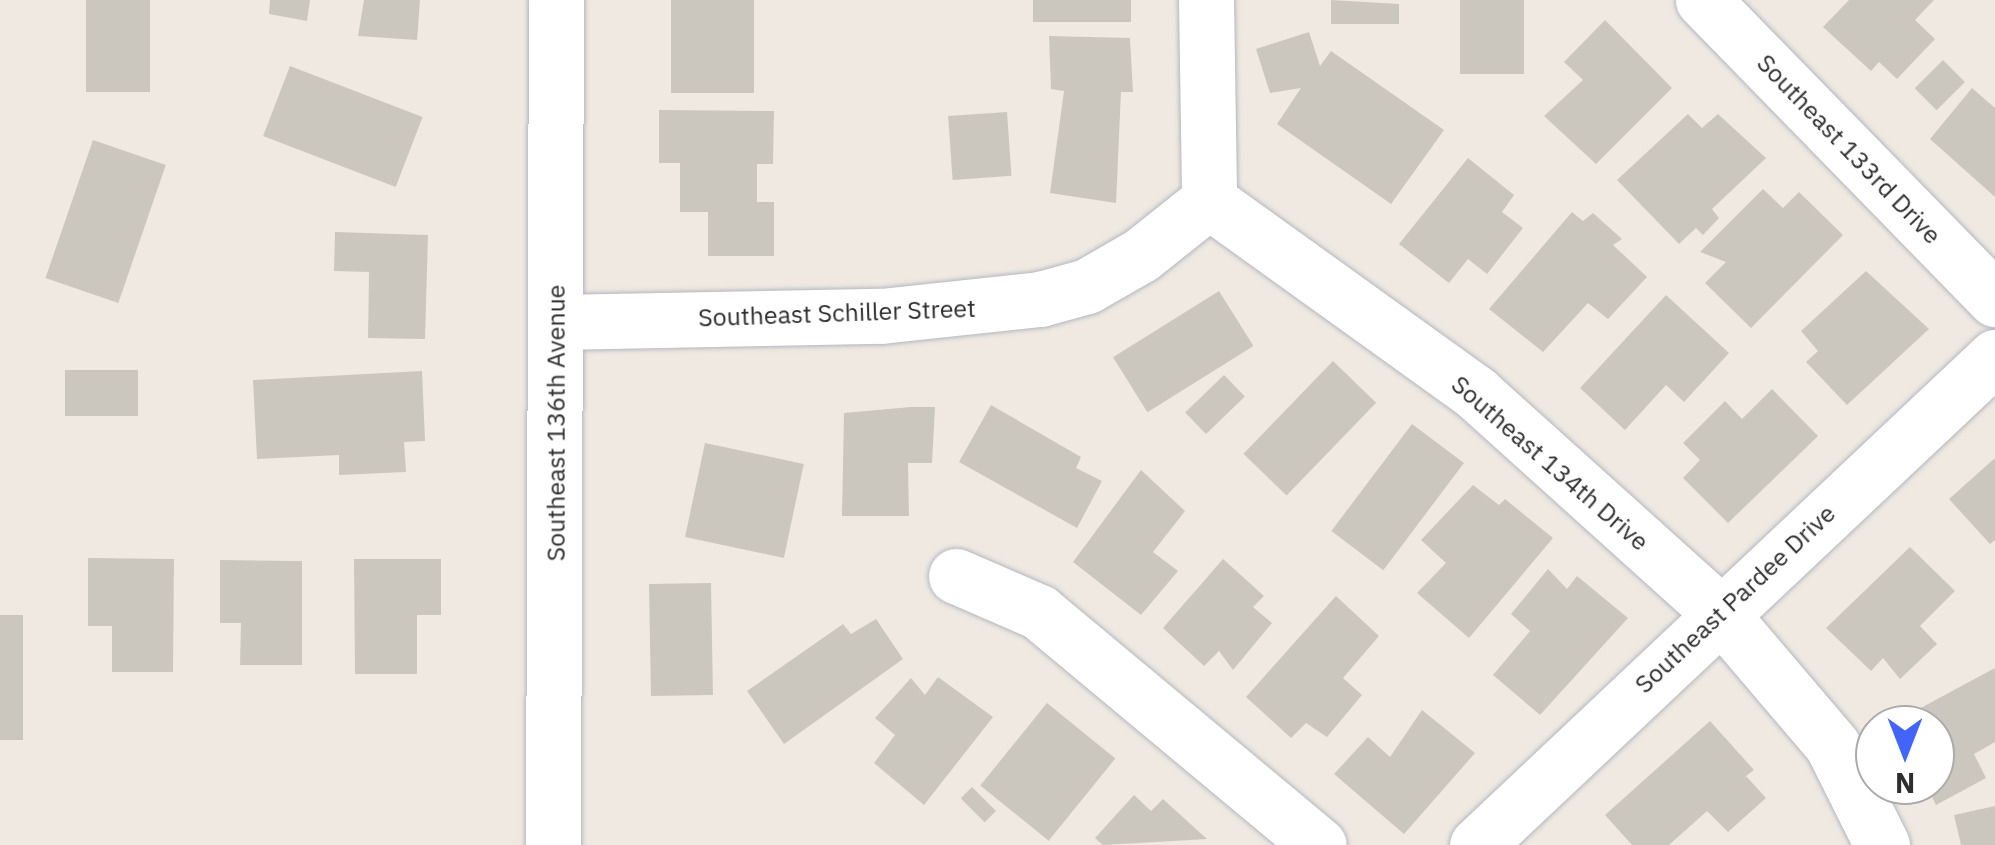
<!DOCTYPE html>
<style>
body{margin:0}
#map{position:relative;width:1995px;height:845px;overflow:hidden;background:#efe9e1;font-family:"IBM Plex Sans",sans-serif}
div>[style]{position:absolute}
.building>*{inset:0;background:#cbc7bf;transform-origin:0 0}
.roads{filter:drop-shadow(0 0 2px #b4b7c1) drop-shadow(0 0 2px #b4b7c1)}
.minor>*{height:55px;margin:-27.5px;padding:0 27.5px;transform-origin:27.5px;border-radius:27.5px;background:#fff}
span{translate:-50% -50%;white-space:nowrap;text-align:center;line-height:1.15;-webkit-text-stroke:8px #fff;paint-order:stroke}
.street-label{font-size:25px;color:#2e2e2e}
.north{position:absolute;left:1855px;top:705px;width:100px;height:100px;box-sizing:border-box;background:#fff;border:2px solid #ababab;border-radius:50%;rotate:180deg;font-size:28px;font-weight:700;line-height:40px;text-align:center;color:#2e2e2e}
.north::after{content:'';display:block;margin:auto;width:35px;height:45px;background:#4264fb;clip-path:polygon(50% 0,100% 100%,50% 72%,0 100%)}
</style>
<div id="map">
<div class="building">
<div style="left:86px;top:0;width:64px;height:92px"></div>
<div style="clip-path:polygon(270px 0,310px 0,307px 21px,269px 14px)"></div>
<div style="clip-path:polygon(364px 0,420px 0,417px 40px,358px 36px)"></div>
<div style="left:671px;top:0;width:83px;height:93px"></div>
<div style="left:1033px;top:0;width:98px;height:22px"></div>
<div style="clip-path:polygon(1331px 0,1399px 4px,1399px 24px,1331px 24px)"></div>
<div style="left:1460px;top:0;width:64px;height:74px"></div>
<div style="clip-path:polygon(1849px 0,1934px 0,1915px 20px,1935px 39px,1897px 79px,1879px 62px,1871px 71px,1823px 27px)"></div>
<div style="clip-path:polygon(1605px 20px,1672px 88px,1596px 164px,1544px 116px,1583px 80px,1564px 62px)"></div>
<div style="clip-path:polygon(1309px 32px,1320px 66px,1331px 51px,1444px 130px,1391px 204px,1277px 124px,1301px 88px,1270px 93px,1256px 49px)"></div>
<div style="clip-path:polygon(1049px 36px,1130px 38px,1133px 92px,1121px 92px,1116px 203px,1050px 193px,1064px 91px,1051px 89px)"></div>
<div style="left:1943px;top:60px;width:31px;height:40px;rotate:45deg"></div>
<div style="left:290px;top:66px;width:142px;height:75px;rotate:21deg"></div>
<div style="clip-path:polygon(1972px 88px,1995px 108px,1995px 197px,1930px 139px)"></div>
<div style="clip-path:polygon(659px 110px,774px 111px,773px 164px,757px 164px,757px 202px,774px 202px,774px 256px,708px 256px,708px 212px,680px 212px,680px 163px,659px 163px)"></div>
<div style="left:1007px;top:112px;width:64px;height:59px;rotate:86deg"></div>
<div style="clip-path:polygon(1688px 114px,1702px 128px,1718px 114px,1766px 158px,1712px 209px,1719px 218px,1703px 235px,1696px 228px,1679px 244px,1617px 180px)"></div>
<div style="left:93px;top:140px;width:77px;height:146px;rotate:19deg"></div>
<div style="clip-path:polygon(1468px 158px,1514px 195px,1502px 212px,1523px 228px,1487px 274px,1468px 259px,1449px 283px,1399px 244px)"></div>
<div style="clip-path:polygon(1763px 189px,1783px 208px,1799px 192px,1843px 235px,1751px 328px,1705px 283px,1726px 262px,1700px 252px)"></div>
<div style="clip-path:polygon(1572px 212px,1583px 221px,1593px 213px,1622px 239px,1613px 245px,1647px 277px,1608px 319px,1588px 303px,1543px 352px,1489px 309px)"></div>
<div style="clip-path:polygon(335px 232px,428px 235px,425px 339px,368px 338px,369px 272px,334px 271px)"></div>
<div style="clip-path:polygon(1866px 271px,1929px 329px,1847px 405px,1806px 362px,1818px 351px,1801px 331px)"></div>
<div style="left:1219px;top:291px;width:65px;height:125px;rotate:58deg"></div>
<div style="clip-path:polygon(1666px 295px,1729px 353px,1684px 402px,1666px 385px,1625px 430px,1580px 388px)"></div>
<div style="left:1333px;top:361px;width:60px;height:129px;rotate:44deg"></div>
<div style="left:65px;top:370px;width:73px;height:46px"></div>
<div style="clip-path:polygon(422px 371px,425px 441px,404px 442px,406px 472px,339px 475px,339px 455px,257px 459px,253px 380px)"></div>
<div style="left:1224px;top:375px;width:30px;height:54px;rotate:46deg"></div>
<div style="clip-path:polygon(1772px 389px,1818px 436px,1728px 523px,1683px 478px,1700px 460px,1683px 443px,1725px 401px,1742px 419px)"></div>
<div style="clip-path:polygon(991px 405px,1081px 457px,1076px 468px,1102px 481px,1077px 528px,959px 462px)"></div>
<div style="clip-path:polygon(911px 407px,935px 407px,932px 463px,908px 463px,909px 516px,842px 516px,844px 413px)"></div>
<div style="left:1412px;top:424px;width:65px;height:134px;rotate:37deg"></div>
<div style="left:705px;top:443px;width:101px;height:96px;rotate:12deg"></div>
<div style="clip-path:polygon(1995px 458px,1995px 540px,1990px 544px,1949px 499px)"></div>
<div style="clip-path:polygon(1141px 470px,1185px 511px,1153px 552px,1178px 571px,1141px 615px,1073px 562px)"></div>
<div style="clip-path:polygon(1473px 485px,1499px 505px,1505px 499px,1553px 538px,1469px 638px,1417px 593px,1446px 563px,1421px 540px)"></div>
<div style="clip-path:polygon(1910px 547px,1955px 591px,1920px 626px,1937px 644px,1900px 679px,1883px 658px,1871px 671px,1826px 628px)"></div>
<div style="clip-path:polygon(88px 558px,174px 559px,173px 672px,112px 672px,112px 626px,88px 626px)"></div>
<div style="clip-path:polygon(354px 559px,441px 559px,441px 615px,417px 615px,417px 674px,355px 674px)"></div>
<div style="clip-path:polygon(1223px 559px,1264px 596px,1253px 607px,1272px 623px,1233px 670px,1219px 651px,1204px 666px,1163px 628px)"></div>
<div style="clip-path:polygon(220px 560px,302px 561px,302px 665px,240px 665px,241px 623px,220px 623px)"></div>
<div style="clip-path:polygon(1548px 569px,1567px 589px,1577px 576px,1628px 618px,1540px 715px,1493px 675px,1530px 631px,1511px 614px)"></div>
<div style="left:711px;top:583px;width:112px;height:62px;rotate:89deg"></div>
<div style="clip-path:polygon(1336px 596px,1379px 636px,1343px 678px,1362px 695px,1327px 737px,1306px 723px,1291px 738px,1246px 697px)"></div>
<div style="left:0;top:615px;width:23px;height:125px"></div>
<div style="clip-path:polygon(876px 619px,903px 659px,784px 744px,747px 691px,843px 624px,851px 634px)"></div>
<div style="clip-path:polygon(1995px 668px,1995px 742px,1974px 754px,1986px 778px,1936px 805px,1926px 785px,1935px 785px,1935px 725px,1889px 725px)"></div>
<div style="clip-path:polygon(938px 677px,993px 717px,924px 805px,874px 763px,895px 735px,875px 718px,911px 678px,925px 695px)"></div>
<div style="left:1047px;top:703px;width:88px;height:106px;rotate:39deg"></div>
<div style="clip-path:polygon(1422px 710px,1475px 753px,1404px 834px,1334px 774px,1368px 737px,1390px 757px)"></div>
<div style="clip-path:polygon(1710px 721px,1754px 770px,1746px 776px,1766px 798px,1728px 832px,1707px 811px,1669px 845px,1632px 845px,1605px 815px)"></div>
<div style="left:972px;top:787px;width:34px;height:16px;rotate:45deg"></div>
<div style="clip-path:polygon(1134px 795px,1151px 811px,1163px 799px,1207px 839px,1103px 845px,1095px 838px)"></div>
<div style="clip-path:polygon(1995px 806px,1995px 845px,1961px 845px,1954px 815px)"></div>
</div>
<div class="roads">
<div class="minor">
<div style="left:1206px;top:0;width:201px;rotate:89.1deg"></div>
<div style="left:1703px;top:0;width:418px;rotate:45.7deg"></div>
<div style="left:1209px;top:201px;width:329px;rotate:35.7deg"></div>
<div style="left:1476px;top:393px;width:327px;rotate:42deg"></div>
<div style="left:1719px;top:612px;width:175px;rotate:49.6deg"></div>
<div style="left:1832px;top:745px;width:112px;rotate:63.4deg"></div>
<div style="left:557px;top:322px;width:324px;rotate:-1.1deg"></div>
<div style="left:881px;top:316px;width:160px;rotate:-6.1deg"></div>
<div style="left:1040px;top:299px;width:49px;rotate:-15.5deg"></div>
<div style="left:1087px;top:286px;width:62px;rotate:-29.9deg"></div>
<div style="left:1141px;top:255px;width:87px;rotate:-38.5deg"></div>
<div style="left:956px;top:576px;width:90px;rotate:23.4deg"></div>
<div style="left:1039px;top:612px;width:364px;rotate:39.8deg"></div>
<div style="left:553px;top:845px;width:845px;rotate:-89.8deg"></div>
<div style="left:1477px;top:845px;width:712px;rotate:-43.29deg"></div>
</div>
</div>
<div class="street-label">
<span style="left:1849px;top:149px;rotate:46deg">Southeast 133rd Drive</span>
<span style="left:837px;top:313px;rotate:-2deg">Southeast Schiller Street</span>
<span style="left:556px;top:423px;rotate:-90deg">Southeast 136th Avenue</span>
<span style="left:1550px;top:463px;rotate:41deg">Southeast 134th Drive</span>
<span style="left:1735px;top:599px;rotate:-43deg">Southeast Pardee Drive</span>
</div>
<div class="north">N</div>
</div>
